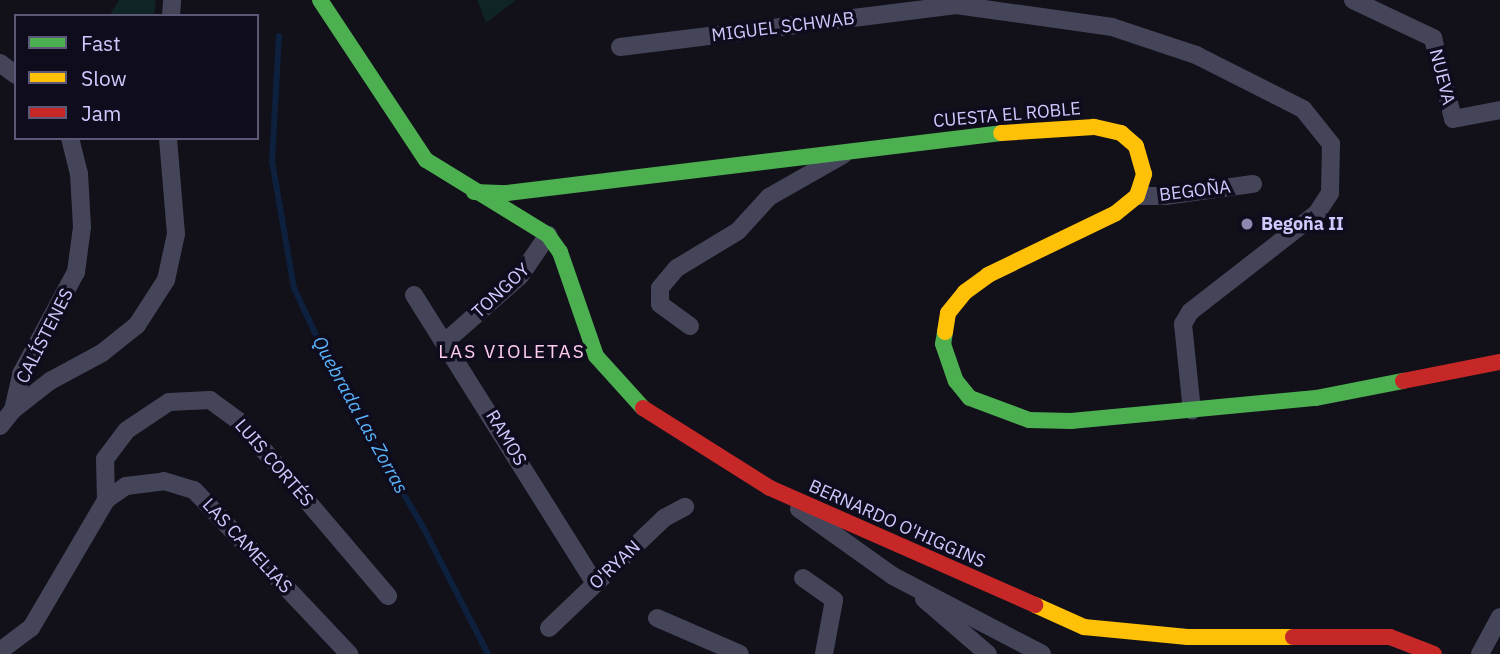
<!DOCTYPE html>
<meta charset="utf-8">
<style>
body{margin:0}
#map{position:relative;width:1500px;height:654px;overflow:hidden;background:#121019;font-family:"IBM Plex Sans",sans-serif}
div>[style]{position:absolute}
.green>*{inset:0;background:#0f2424}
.stream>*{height:6px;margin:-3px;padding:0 3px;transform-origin:3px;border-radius:3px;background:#0d203d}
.street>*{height:18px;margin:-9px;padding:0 9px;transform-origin:9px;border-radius:9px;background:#45455a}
.fast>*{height:16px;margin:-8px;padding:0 8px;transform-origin:8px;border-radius:8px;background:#4caf50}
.slow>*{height:16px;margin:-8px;padding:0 8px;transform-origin:8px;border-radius:8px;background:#ffc107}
.jam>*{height:16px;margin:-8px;padding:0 8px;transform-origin:8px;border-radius:8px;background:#c62828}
.dots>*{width:19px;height:19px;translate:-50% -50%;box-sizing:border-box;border:4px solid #0f0c1d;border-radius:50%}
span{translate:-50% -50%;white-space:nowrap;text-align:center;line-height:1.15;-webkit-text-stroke:7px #0f0c1d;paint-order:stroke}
.street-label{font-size:18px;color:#cfcafe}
.poi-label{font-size:18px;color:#cfcafe;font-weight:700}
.left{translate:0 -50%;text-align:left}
.neighbourhood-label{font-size:19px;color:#feccec;letter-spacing:2px}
.water-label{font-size:19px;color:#5ab4fb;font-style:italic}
.legend{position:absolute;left:14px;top:14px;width:245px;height:126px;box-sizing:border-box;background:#0f0c1d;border:2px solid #5c5877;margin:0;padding:9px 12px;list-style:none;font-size:21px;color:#cfcafe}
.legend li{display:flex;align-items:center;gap:14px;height:35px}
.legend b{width:35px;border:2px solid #5c5877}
</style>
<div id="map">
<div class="green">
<div style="clip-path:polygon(119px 0,156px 0,154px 16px,109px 16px)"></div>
<div style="clip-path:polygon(477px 0,516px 0,486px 23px)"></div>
</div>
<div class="stream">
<div style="left:279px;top:36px;width:125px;rotate:93.2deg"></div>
<div style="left:272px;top:161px;width:129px;rotate:80.2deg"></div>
<div style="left:294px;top:288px;width:102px;rotate:64.9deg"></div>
<div style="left:337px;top:380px;width:173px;rotate:59.7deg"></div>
<div style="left:424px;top:529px;width:140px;rotate:62.9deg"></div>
</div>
<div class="street">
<div style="left:1353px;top:0;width:89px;rotate:25.4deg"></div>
<div style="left:1433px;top:38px;width:83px;rotate:76.1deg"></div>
<div style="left:1453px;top:119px;width:48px;rotate:-10.8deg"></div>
<div style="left:171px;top:16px;width:16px;rotate:-86deg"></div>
<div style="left:620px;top:47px;width:339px;rotate:-7.1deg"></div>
<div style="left:956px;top:5px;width:158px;rotate:8deg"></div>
<div style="left:1112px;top:27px;width:89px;rotate:18.4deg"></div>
<div style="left:1196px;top:55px;width:120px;rotate:26.8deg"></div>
<div style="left:1303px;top:109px;width:45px;rotate:51.3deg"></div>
<div style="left:1331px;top:144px;width:49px;rotate:91.2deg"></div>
<div style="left:1330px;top:193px;width:24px;rotate:123deg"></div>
<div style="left:1317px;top:213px;width:161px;rotate:142.1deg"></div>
<div style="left:1190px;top:312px;width:14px;rotate:120deg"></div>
<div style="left:1183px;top:324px;width:87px;rotate:84.1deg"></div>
<div style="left:0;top:63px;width:20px;rotate:37deg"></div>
<div style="left:1137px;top:196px;width:28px"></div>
<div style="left:1165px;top:196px;width:89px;rotate:-7.8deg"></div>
<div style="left:414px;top:295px;width:340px;rotate:57.9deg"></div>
<div style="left:690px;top:326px;width:37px;rotate:-144deg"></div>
<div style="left:660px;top:304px;width:16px;rotate:-90deg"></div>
<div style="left:660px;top:288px;width:26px;rotate:-50deg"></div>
<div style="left:677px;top:268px;width:71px;rotate:-31.2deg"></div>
<div style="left:738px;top:231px;width:46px;rotate:-47.6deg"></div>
<div style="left:769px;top:197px;width:85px;rotate:-29.6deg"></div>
<div style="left:446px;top:341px;width:98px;rotate:-41.3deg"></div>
<div style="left:520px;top:276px;width:50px;rotate:-55.7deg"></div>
<div style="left:13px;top:410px;width:37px;rotate:-77deg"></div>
<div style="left:21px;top:374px;width:116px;rotate:-61.7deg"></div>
<div style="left:76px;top:272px;width:45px;rotate:-82.4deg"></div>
<div style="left:82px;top:227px;width:53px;rotate:-93.2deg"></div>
<div style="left:79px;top:174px;width:37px;rotate:-104deg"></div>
<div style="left:0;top:426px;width:21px;rotate:-51deg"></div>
<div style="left:13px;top:410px;width:47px;rotate:-38.1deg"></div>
<div style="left:50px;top:381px;width:59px;rotate:-28.3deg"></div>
<div style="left:102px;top:353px;width:45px;rotate:-38.7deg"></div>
<div style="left:137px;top:325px;width:54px;rotate:-57.2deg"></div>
<div style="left:166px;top:280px;width:47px;rotate:-77.7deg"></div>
<div style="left:176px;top:234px;width:96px;rotate:-94.8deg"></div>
<div style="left:106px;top:500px;width:41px;rotate:-91.4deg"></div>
<div style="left:105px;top:459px;width:36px;rotate:-53deg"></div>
<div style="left:127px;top:430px;width:50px;rotate:-33.7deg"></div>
<div style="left:169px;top:402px;width:41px;rotate:-2.8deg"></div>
<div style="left:210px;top:400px;width:36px;rotate:36deg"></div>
<div style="left:239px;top:421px;width:230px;rotate:49.6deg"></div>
<div style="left:799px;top:509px;width:115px;rotate:35.5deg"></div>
<div style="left:893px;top:576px;width:168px;rotate:27.6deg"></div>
<div style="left:803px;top:578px;width:38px;rotate:35deg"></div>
<div style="left:834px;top:600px;width:55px;rotate:100.5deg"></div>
<div style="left:924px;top:599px;width:84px;rotate:40.7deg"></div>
<div style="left:657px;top:618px;width:90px;rotate:23.4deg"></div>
<div style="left:549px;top:628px;width:159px;rotate:-43.7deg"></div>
<div style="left:664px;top:518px;width:24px;rotate:-28deg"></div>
<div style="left:0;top:651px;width:39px;rotate:-37deg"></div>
<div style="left:31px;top:628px;width:148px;rotate:-59.6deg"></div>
<div style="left:106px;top:500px;width:24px;rotate:-35deg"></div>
<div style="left:126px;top:486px;width:38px;rotate:-7deg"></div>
<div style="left:164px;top:481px;width:31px;rotate:17deg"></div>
<div style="left:194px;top:490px;width:226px;rotate:46.6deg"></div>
<div style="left:1480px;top:654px;width:42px;rotate:-61.6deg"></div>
</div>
<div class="fast">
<div style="left:320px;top:0;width:192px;rotate:56.5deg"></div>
<div style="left:426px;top:160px;width:143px;rotate:31.6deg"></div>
<div style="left:548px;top:235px;width:21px;rotate:55deg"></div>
<div style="left:560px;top:252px;width:110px;rotate:70.9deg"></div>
<div style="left:596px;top:356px;width:70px;rotate:47.9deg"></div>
<div style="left:474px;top:192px;width:33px;rotate:2deg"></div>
<div style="left:507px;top:193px;width:498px;rotate:-6.9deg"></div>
<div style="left:945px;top:332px;width:12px;rotate:99deg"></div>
<div style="left:943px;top:344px;width:39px;rotate:71deg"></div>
<div style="left:956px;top:381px;width:22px;rotate:51deg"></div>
<div style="left:970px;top:398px;width:63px;rotate:20.4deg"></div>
<div style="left:1029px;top:420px;width:42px;rotate:1.4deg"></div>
<div style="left:1071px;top:421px;width:246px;rotate:-5.4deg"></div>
<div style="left:1316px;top:398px;width:89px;rotate:-11.1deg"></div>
</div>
<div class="slow">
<div style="left:945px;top:332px;width:19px;rotate:-81deg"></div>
<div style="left:948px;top:313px;width:27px;rotate:-51deg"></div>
<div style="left:965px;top:292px;width:29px;rotate:-36deg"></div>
<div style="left:988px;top:275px;width:142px;rotate:-25.8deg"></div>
<div style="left:1116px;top:213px;width:27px;rotate:-39deg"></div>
<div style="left:1137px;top:196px;width:23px;rotate:-72deg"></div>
<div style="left:1144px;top:174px;width:29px;rotate:-106deg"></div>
<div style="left:1136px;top:146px;width:20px;rotate:-139deg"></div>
<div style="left:1121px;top:133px;width:28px;rotate:-167deg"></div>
<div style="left:1094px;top:127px;width:93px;rotate:176.3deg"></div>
<div style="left:1035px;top:605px;width:54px;rotate:24.2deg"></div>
<div style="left:1084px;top:627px;width:104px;rotate:5.5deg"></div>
<div style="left:1188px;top:637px;width:105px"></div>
</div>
<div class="jam">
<div style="left:1403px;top:381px;width:99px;rotate:-11.1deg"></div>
<div style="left:643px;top:408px;width:150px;rotate:32.2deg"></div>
<div style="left:770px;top:488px;width:290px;rotate:23.8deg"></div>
<div style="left:1293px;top:637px;width:97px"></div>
<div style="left:1390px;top:637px;width:47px;rotate:21.1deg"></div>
</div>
<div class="dots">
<div style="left:1247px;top:224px;background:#8d89ae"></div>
</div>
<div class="street-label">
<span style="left:783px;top:27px;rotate:-7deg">MIGUEL SCHWAB</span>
<span style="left:1442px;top:77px;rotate:76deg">NUEVA</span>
<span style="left:1007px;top:115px;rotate:-5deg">CUESTA EL ROBLE</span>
<span style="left:1195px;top:191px;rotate:-7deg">BEGOÑA</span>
<span style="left:501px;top:291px;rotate:-43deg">TONGOY</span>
<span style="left:45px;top:336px;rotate:-63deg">CALÍSTENES</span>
<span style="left:506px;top:438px;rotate:59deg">RAMOS</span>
<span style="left:274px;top:463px;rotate:49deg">LUIS CORTÉS</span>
<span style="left:897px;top:524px;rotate:24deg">BERNARDO O'HIGGINS</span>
<span style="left:247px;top:546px;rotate:47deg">LAS CAMELIAS</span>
<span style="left:615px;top:565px;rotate:-43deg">O'RYAN</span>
</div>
<div class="poi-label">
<span class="left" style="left:1261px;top:224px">Begoña II</span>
</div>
<div class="neighbourhood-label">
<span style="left:512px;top:352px">LAS VIOLETAS</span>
</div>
<div class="water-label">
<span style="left:360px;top:415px;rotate:61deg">Quebrada Las Zorras</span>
</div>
<ul class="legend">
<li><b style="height:9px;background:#4caf50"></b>Fast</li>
<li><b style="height:9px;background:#ffc107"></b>Slow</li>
<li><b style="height:9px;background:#c62828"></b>Jam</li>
</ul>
</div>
